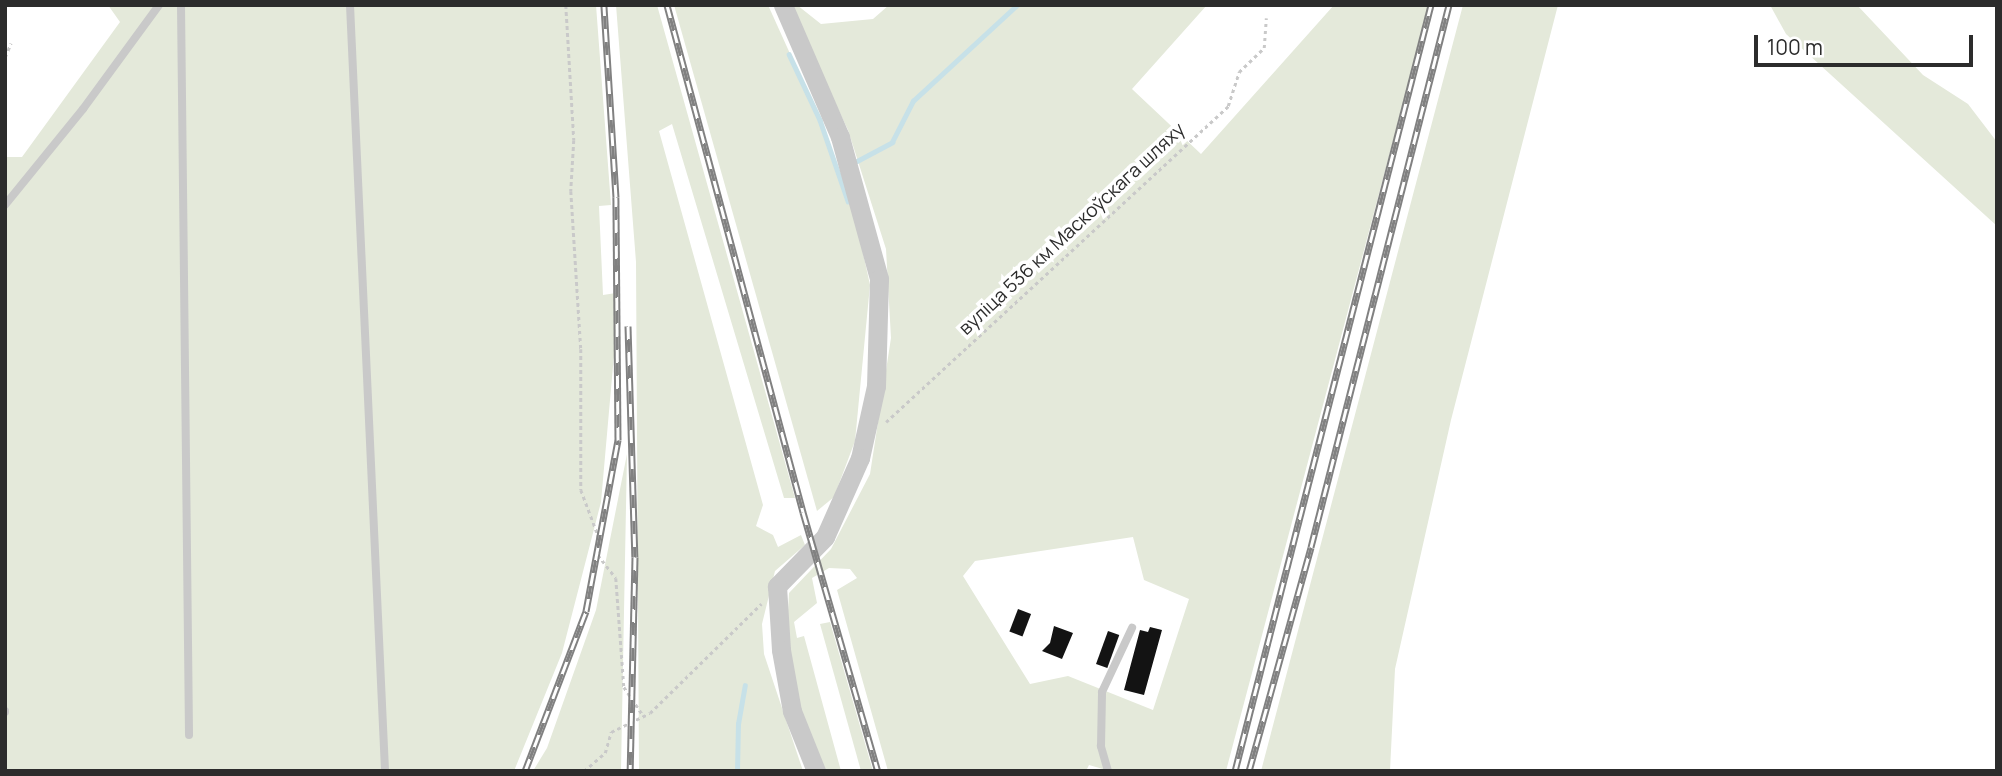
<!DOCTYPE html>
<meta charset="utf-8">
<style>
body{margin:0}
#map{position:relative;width:2002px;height:776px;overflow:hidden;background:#fff;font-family:Manrope,sans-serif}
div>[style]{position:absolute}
.green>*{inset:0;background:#e4e9da}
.stream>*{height:4.5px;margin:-2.25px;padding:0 2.25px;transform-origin:2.25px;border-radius:2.25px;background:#c7e1e8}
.building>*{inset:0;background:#131313;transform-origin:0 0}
.path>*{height:2.5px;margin-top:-1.25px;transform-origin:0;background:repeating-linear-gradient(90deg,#c9c9c9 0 3.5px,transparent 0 7px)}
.service>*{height:8px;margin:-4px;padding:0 4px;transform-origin:4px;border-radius:4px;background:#c9c9c9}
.tertiary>*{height:19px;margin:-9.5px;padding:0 9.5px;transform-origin:9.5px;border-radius:9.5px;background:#c9c9c9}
.rail>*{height:7px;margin-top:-3.5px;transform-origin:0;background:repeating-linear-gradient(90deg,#fff 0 13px,#818181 0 26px);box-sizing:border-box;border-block:2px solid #818181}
span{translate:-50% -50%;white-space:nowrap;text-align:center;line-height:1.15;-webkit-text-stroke:7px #fff;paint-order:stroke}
.street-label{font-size:19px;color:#2c2c2c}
.frame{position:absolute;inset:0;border:7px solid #2c2c2c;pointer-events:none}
.scale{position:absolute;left:1754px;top:35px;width:219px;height:32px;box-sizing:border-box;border:4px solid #2c2c2c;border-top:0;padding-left:9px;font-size:21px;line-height:24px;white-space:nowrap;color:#2c2c2c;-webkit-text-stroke:5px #fff;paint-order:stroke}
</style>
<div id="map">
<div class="green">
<div style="clip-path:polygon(108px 5px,596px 5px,611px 205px,599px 206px,603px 295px,616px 293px,617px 321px,601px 502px,562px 653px,514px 771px,5px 771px,5px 157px,22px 157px,120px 22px)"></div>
<div style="clip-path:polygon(616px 5px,657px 5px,795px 498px,784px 498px,672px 124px,659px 131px,763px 505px,756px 526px,773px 535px,778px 547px,801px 535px,805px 545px,775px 571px,762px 624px,764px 654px,803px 771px,639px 771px,636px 262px)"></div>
<div style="clip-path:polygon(674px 5px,768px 5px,820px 120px,856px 221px,870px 285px,855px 441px,834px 497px,817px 511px)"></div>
<div style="clip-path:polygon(evenodd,789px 5px,797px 5px,821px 24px,873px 19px,889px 5px,1207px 5px,1132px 89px,1201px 154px,1334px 5px,1429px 5px,1226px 771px,1110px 771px,1089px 765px,1086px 771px,888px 771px,837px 590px,857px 578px,850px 569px,829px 568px,812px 578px,817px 603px,794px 622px,797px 638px,804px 636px,841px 771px,824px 771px,805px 725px,786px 648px,789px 593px,831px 549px,870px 474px,891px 338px,886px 249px,848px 130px,789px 5px,1133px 537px,1144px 580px,1189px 599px,1153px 710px,1068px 676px,1030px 684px,963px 576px,975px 561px,1133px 537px)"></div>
<div style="clip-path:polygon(1463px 5px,1558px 5px,1451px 420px,1395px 669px,1390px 771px,1261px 771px)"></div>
<div style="clip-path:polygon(1770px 5px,1857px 5px,1923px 75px,1968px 104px,1997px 142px,1997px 226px,1786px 34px)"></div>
<div style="clip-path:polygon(627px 454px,621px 771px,533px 771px,547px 748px,596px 610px)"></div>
<div style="clip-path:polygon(830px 622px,873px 771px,861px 771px,820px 624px)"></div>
</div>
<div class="stream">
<div style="left:789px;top:54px;width:73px;rotate:64.8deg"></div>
<div style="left:820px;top:120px;width:86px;rotate:70.9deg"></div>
<div style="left:857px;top:161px;width:40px;rotate:-28deg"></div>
<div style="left:892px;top:142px;width:46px;rotate:-62.9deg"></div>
<div style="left:913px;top:101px;width:142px;rotate:-42.7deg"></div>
<div style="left:737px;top:771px;width:47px;rotate:-88.8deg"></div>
<div style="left:738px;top:724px;width:39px;rotate:-80deg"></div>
</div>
<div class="building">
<div style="left:1018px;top:609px;width:14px;height:24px;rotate:21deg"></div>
<div style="clip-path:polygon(1054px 626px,1073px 633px,1062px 659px,1042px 651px,1050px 643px)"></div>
<div style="clip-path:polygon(1150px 627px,1162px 630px,1144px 695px,1124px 690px,1140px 630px,1148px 632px)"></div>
<div style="left:1108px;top:631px;width:12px;height:35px;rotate:20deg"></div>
</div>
<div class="path">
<div style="left:566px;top:5px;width:135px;rotate:86.6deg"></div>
<div style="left:574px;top:140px;width:51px;rotate:93.4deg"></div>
<div style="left:571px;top:191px;width:158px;rotate:86.4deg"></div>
<div style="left:581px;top:349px;width:141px;rotate:90deg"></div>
<div style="left:581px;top:490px;width:48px;rotate:69.3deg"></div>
<div style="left:598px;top:535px;width:20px;rotate:90deg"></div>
<div style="left:598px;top:555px;width:29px;rotate:52deg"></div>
<div style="left:616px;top:578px;width:109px;rotate:85.8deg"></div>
<div style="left:624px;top:687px;width:32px;rotate:56deg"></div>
<div style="left:5px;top:57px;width:15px;rotate:-67deg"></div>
<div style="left:886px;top:422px;width:466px;rotate:-42.7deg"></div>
<div style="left:1228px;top:106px;width:36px;rotate:-72deg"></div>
<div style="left:1239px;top:72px;width:35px;rotate:-44deg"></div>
<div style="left:1264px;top:48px;width:30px;rotate:-86deg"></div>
<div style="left:584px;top:771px;width:28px;rotate:-41deg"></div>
<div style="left:605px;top:753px;width:22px;rotate:-74deg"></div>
<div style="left:611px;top:732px;width:43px;rotate:-26deg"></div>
<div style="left:650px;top:713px;width:156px;rotate:-44.5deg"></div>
</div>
<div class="service">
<div style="left:181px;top:5px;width:730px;rotate:89.37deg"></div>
<div style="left:350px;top:5px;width:767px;rotate:87.38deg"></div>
<div style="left:5px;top:205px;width:124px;rotate:-50.9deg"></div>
<div style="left:83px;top:109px;width:129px;rotate:-53.8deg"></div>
<div style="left:5px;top:711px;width:1px;rotate:90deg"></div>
<div style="left:1108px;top:771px;width:26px;rotate:-106deg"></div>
<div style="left:1101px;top:746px;width:54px;rotate:-88.9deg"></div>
<div style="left:1102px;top:692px;width:71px;rotate:-64.9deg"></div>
</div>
<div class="tertiary">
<div style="left:783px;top:5px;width:144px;rotate:66.6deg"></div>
<div style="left:840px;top:137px;width:147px;rotate:74.6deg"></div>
<div style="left:879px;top:279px;width:107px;rotate:91.6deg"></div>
<div style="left:876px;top:386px;width:74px;rotate:102.5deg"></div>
<div style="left:860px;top:458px;width:86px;rotate:113.9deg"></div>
<div style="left:825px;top:537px;width:69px;rotate:134.4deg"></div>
<div style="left:777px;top:586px;width:64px;rotate:86.4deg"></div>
<div style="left:781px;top:650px;width:62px;rotate:79.8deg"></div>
<div style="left:792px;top:711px;width:65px;rotate:68.2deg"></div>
</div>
<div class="rail">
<div style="left:667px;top:5px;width:525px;rotate:74.98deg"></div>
<div style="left:803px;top:512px;width:270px;rotate:73.9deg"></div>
<div style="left:628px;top:326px;width:231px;rotate:88.3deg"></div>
<div style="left:635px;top:557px;width:214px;rotate:91.3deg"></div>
<div style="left:525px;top:771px;width:171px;rotate:-69.1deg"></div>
<div style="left:586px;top:611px;width:174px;rotate:-79.4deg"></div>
<div style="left:618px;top:440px;width:243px;rotate:-90.5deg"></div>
<div style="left:616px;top:197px;width:192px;rotate:-93.6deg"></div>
<div style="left:1235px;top:771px;width:791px;rotate:-75.65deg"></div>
<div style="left:1249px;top:771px;width:232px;rotate:-74.5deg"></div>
<div style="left:1311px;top:547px;width:559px;rotate:-75.72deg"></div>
</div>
<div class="street-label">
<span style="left:1072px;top:229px;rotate:-43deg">вуліца 536 км Маскоўскага шляху</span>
</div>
<div class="frame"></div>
<div class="scale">100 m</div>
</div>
